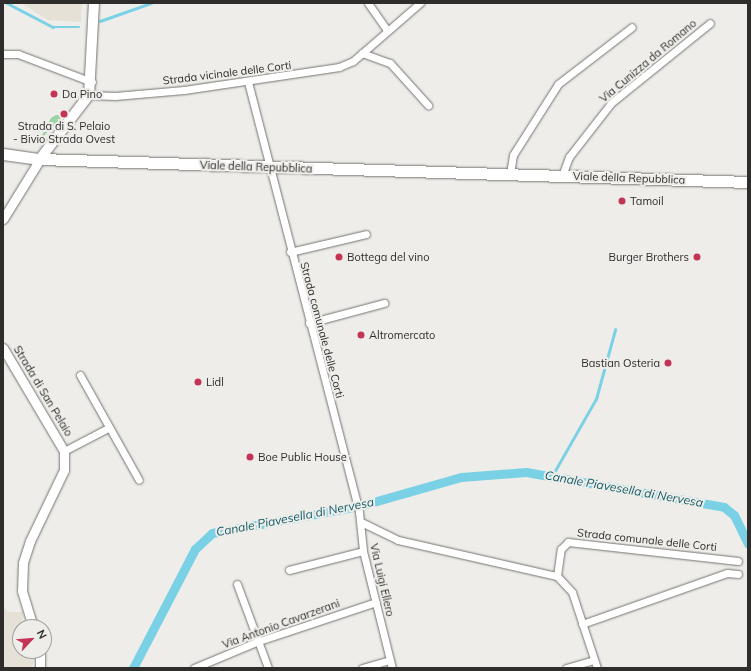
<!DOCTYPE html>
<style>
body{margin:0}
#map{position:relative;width:751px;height:671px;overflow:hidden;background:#eeede9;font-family:Mulish,sans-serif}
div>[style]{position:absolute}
.built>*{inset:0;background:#e5e1d6}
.green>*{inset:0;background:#9ad3a8}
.stream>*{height:2.5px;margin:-1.25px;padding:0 1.25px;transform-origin:1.25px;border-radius:1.25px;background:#7ad1e6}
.canal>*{height:9px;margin:-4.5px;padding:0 4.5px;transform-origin:4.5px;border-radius:4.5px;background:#7ad1e6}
.roads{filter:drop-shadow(0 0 1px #747370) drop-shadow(0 0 1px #747370)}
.minor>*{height:7px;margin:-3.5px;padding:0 3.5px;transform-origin:3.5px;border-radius:3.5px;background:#fff}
.tertiary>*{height:9px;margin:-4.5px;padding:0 4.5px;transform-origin:4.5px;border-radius:4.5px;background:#fff}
.secondary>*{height:10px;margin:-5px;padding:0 5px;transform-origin:5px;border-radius:5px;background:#fff}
.primary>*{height:11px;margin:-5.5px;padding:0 5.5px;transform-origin:5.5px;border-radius:5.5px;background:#fff}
.dots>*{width:11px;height:11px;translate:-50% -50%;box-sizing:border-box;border:2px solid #eeede9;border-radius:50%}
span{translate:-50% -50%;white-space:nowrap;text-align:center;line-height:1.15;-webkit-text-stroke:4px #eeede9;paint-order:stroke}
.street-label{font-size:11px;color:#2e2d2c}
.poi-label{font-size:11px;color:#2e2d2c}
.left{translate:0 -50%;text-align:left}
.right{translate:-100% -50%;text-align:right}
.water-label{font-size:12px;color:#0f5a68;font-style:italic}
.frame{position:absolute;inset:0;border:4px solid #2e2d2c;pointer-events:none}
.north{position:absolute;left:12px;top:619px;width:40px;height:40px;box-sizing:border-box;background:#eeede9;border:1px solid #a1a09d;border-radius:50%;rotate:64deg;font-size:11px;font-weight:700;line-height:16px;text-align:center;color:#2e2d2c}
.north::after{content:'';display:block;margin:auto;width:14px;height:18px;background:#c43457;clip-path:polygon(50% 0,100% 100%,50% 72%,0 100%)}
</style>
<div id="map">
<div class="built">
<div style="clip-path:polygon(21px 3px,82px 3px,81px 22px,48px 20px)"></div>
<div style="clip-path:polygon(3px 606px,8px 612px,23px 612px,20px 651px,36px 651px,32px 668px,3px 668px)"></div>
</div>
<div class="green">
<div style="clip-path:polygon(56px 115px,63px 116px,39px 141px,51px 118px)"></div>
</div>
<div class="stream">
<div style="left:7px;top:3px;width:52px;rotate:27.6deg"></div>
<div style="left:53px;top:27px;width:26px"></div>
<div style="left:100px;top:21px;width:54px;rotate:-19.4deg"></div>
<div style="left:552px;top:476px;width:89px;rotate:-60.3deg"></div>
<div style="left:596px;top:399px;width:72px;rotate:-74.6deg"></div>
</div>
<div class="canal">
<div style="left:133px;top:668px;width:134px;rotate:-62.5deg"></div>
<div style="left:195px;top:549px;width:23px;rotate:-43deg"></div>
<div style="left:212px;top:533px;width:149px;rotate:-10.4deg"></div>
<div style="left:359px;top:506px;width:106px;rotate:-15.9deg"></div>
<div style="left:461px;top:477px;width:65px;rotate:-4.4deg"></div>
<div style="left:526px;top:472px;width:201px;rotate:10deg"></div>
<div style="left:724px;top:507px;width:13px;rotate:39deg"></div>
<div style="left:734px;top:515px;width:32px;rotate:64deg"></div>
</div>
<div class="roads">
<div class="minor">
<div style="left:368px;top:3px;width:33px;rotate:55deg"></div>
<div style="left:362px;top:53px;width:30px;rotate:20deg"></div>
<div style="left:390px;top:63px;width:57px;rotate:47.9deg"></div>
<div style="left:3px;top:54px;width:15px"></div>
<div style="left:18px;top:54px;width:79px;rotate:20.7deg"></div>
<div style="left:248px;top:82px;width:444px;rotate:75.5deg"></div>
<div style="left:359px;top:512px;width:39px;rotate:84deg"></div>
<div style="left:363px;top:551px;width:121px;rotate:76.1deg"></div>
<div style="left:89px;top:95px;width:26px;rotate:2deg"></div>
<div style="left:115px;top:96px;width:69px;rotate:-5deg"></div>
<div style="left:184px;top:90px;width:157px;rotate:-8.4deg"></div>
<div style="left:339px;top:67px;width:15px;rotate:-23deg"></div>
<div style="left:353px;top:61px;width:89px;rotate:-40.9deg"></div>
<div style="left:510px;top:174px;width:19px;rotate:-81deg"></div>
<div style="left:513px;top:155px;width:84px;rotate:-57.6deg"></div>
<div style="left:558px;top:84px;width:93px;rotate:-37.6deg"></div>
<div style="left:562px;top:176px;width:20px;rotate:-70deg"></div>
<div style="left:569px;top:157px;width:68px;rotate:-52.1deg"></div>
<div style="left:611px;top:103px;width:127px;rotate:-38.9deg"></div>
<div style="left:290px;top:252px;width:78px;rotate:-13.3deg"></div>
<div style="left:309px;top:323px;width:78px;rotate:-14.9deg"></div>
<div style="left:80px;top:375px;width:120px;rotate:60.7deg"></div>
<div style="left:64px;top:451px;width:50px;rotate:-27.6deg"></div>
<div style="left:361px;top:522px;width:41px;rotate:25.9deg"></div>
<div style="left:398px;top:540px;width:163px;rotate:12.8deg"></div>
<div style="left:557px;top:576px;width:22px;rotate:47deg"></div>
<div style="left:572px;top:592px;width:80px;rotate:71.8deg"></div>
<div style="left:289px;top:570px;width:76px;rotate:-14.4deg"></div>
<div style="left:557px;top:576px;width:27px;rotate:-82deg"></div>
<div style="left:561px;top:549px;width:10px;rotate:-45deg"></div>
<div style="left:568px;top:542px;width:171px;rotate:6.4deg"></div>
<div style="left:237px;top:584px;width:90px;rotate:69.7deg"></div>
<div style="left:582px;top:624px;width:154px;rotate:-19.4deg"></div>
<div style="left:727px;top:573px;width:11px;rotate:5deg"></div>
<div style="left:194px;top:668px;width:70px;rotate:-22.6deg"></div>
<div style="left:259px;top:641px;width:123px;rotate:-18.4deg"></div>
<div style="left:362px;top:668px;width:29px;rotate:-16deg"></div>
<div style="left:566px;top:668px;width:29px;rotate:-16deg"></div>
</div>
<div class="tertiary">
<div style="left:3px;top:219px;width:70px;rotate:-58.3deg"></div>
<div style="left:3px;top:348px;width:120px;rotate:59.4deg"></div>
<div style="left:64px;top:451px;width:19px;rotate:90deg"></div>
<div style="left:64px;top:470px;width:79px;rotate:115.6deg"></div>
<div style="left:30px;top:541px;width:23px;rotate:108deg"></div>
<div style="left:23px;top:563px;width:28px;rotate:92deg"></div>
<div style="left:22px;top:591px;width:38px;rotate:73deg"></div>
<div style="left:40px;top:668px;width:17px;rotate:-90deg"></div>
</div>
<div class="secondary">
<div style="left:40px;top:159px;width:81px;rotate:-52.6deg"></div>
<div style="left:89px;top:95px;width:92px;rotate:-86.9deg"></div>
</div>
<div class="primary">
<div style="left:3px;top:154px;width:37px;rotate:8deg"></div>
<div style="left:40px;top:159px;width:708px;rotate:1.86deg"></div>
</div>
</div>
<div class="dots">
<div style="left:54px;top:94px;background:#c43457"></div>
<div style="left:64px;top:114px;background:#c43457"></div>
<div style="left:622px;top:201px;background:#c43457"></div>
<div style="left:339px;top:257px;background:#c43457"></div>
<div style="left:697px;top:257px;background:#c43457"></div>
<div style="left:361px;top:335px;background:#c43457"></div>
<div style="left:668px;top:363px;background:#c43457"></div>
<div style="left:198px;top:382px;background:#c43457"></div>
<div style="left:250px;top:457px;background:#c43457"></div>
</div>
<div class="street-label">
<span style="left:648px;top:61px;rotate:-40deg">Via Cunizza da Romano</span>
<span style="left:227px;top:73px;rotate:-7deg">Strada vicinale delle Corti</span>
<span style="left:256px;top:167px;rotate:2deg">Viale della Repubblica</span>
<span style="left:629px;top:178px;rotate:2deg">Viale della Repubblica</span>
<span style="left:322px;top:330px;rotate:75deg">Strada comunale delle Corti</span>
<span style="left:43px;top:391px;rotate:59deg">Strada di San Pelaio</span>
<span style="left:647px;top:540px;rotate:6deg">Strada comunale delle Corti</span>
<span style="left:382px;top:580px;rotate:77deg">Via Luigi Ellero</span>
<span style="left:281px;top:624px;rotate:-20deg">Via Antonio Cavarzerani</span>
</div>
<div class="poi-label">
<span class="left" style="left:62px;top:94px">Da Pino</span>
<span style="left:64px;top:133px">Strada di S. Pelaio<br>- Bivio Strada Ovest</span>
<span class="left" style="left:630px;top:201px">Tamoil</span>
<span class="left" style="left:347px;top:257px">Bottega del vino</span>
<span class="right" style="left:689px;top:257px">Burger Brothers</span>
<span class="left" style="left:369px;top:335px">Altromercato</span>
<span class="right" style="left:660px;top:363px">Bastian Osteria</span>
<span class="left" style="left:206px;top:382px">Lidl</span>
<span class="left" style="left:258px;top:457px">Boe Public House</span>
</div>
<div class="water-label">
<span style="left:624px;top:489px;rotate:10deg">Canale Piavesella di Nervesa</span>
<span style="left:295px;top:517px;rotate:-11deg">Canale Piavesella di Nervesa</span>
</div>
<div class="frame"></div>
<div class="north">N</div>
</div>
